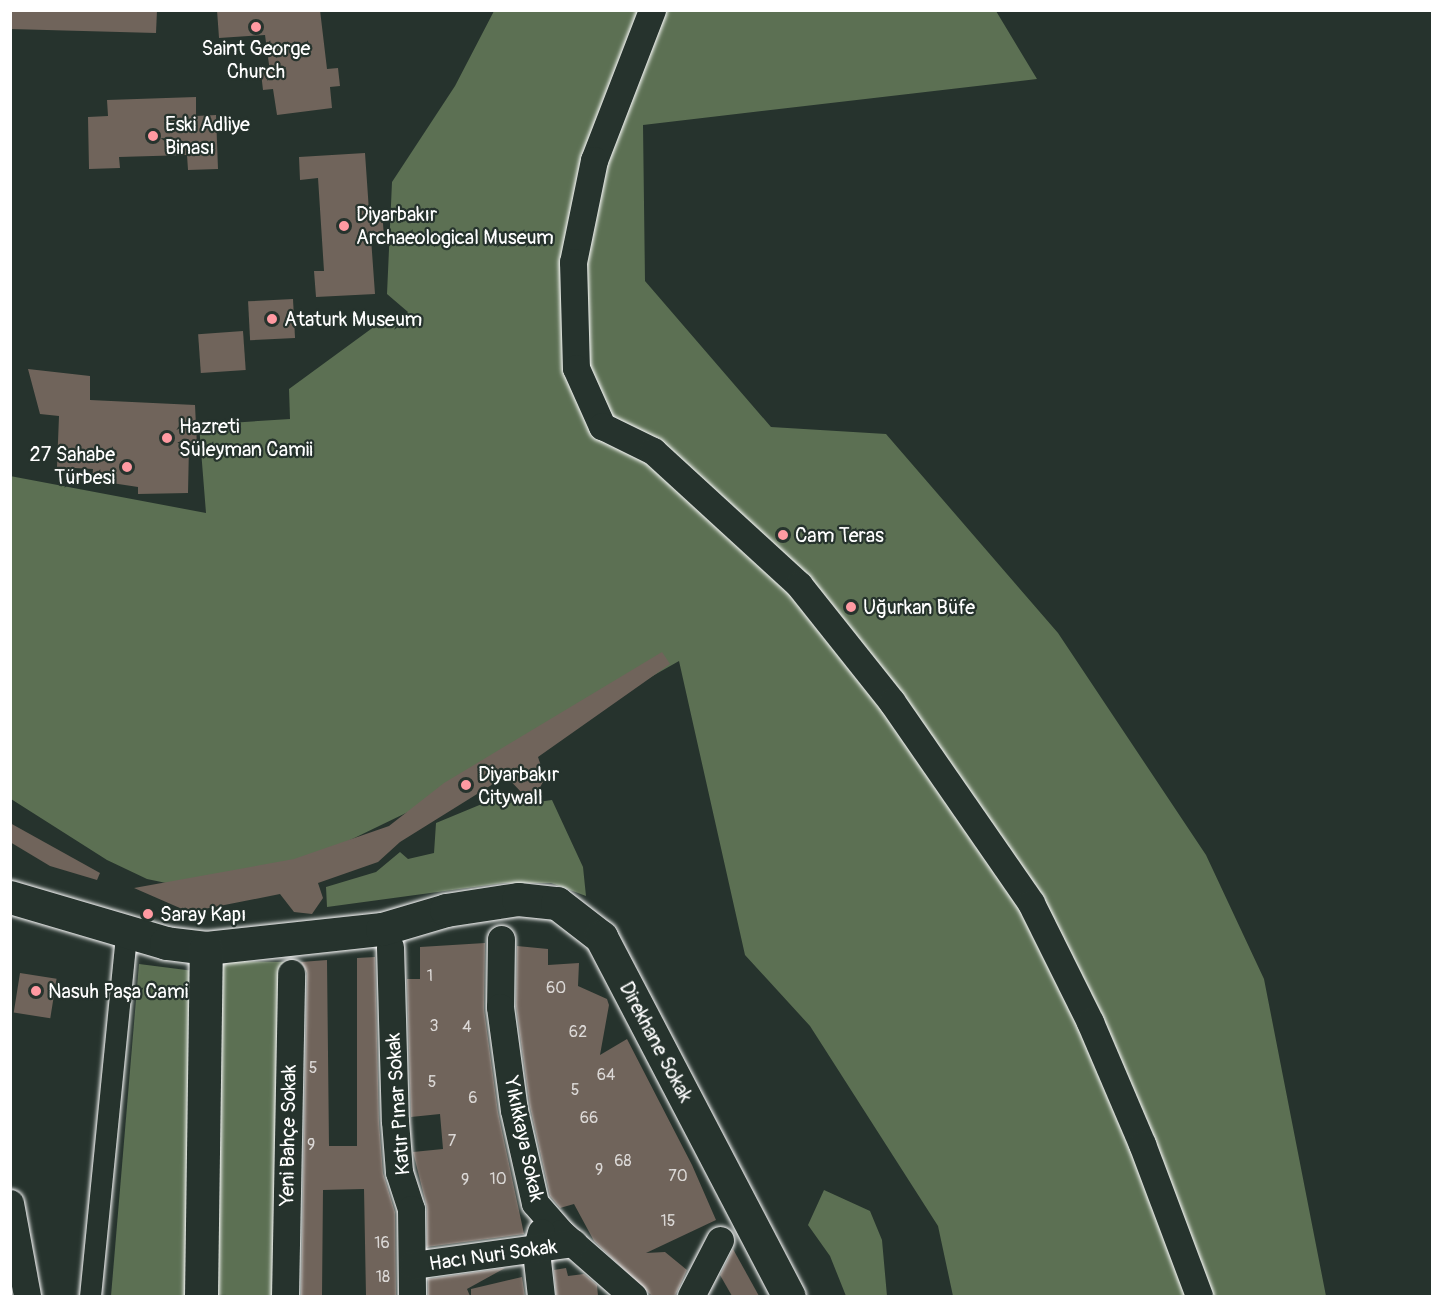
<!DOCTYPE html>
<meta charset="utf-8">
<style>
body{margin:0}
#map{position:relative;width:1443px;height:1307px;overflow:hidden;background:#26332d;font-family:Pangolin,sans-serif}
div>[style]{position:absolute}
.green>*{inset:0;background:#5c7053;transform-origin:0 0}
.building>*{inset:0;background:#70645b;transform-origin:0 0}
.roads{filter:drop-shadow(0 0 2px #fff) drop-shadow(0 0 2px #fff)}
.pedestrian>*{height:21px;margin:-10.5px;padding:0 10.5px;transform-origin:10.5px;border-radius:10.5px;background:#26332d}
.minor>*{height:27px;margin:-13.5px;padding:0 13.5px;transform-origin:13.5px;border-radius:13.5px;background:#26332d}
.tertiary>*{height:33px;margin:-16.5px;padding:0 16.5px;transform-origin:16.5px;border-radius:16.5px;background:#26332d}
.dots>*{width:16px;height:16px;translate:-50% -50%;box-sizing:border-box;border:3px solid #26332d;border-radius:50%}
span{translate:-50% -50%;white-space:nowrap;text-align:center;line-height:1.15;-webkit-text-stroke:4.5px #26332d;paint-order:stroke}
.number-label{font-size:16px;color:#dbd8d6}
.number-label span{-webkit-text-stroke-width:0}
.poi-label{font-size:20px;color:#fff}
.left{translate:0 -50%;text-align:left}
.right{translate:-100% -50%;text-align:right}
.street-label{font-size:20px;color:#fff}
.frame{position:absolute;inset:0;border:12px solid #fff;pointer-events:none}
</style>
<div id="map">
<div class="green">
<div style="clip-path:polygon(494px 11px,996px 11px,1037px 79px,643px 125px,645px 281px,771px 427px,886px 434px,1058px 633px,1206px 855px,1264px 979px,1326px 1296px,953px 1296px,938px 1226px,810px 1026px,745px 955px,679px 661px,439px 797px,315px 857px,190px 888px,147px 879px,107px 860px,11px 799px,10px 476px,206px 513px,199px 425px,290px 419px,289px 389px,386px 318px,395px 326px,408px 312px,387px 294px,392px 182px,455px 86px)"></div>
<div style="clip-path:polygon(506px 794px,523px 804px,552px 800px,583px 867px,586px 896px,551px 883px,504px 883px,327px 907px,326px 887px,376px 872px,400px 852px,408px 859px,434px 853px,436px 823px)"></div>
<div style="left:285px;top:962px;width:334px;height:65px;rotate:91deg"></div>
<div style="clip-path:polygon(139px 964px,194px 971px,185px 1296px,111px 1296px)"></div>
<div style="clip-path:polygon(824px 1190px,870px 1211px,882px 1240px,887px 1296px,846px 1296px,830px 1256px,808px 1225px)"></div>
</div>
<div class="building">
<div style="clip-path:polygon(10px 10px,157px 10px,156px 33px,10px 29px)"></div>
<div style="clip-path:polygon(217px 10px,320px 10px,327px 69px,338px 68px,340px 86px,330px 87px,332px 108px,277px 115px,273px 89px,263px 90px,261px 73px,270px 72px,265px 35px,219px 38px)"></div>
<div style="clip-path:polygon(196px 97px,196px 116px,216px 115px,218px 169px,188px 170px,187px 155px,119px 157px,120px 168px,89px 169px,88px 117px,108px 116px,107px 100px)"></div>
<div style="clip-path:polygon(365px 153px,369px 211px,382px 210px,384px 237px,371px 238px,375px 294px,316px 297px,314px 271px,324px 271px,318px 178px,300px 180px,299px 157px)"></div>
<div style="left:293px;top:299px;width:39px;height:45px;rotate:87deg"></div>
<div style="left:243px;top:331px;width:39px;height:45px;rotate:86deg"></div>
<div style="clip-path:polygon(28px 369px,90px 376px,90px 400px,195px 405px,197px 446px,189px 446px,188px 493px,138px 494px,138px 487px,92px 480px,93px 469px,57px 467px,59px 416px,40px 414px)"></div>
<div style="clip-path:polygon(662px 652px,670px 664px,538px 757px,545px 778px,536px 795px,522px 793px,506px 776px,400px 842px,378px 862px,318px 883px,323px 898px,312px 914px,294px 912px,280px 894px,189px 912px,134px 888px,294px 859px,389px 826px,444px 783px)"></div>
<div style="clip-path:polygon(10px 823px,100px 873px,97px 880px,50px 866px,10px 842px)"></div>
<div style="clip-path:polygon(485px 943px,484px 1009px,498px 1112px,524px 1234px,427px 1247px,427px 1208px,413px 1152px,443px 1149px,440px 1114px,411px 1117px,407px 979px,420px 979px,420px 947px)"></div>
<div style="clip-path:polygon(517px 946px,548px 949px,548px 965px,579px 963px,578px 986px,607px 999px,609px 1005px,600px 1055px,627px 1039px,692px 1165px,716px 1220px,646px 1253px,665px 1252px,687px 1270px,675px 1296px,652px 1296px,594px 1241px,574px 1204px,560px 1208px,550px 1196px,530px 1107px,516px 1006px)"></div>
<div style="clip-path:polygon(375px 957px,379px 1122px,383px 1173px,395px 1212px,396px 1296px,366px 1296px,364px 1189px,323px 1190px,322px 1296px,301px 1296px,307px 973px,301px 962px,327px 960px,329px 1146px,357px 1146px,357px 958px)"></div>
<div style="left:20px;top:973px;width:37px;height:40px;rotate:9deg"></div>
<div style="clip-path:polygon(733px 1249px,759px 1296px,732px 1296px,720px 1275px)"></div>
<div style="clip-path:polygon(505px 1268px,467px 1289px,470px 1296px,428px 1296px,428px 1279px)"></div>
<div style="clip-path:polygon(566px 1268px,568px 1276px,584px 1274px,597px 1285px,598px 1296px,556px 1296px,554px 1270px)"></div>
<div style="clip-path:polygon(522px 1277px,525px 1296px,471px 1296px,471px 1289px)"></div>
</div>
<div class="roads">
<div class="pedestrian">
<div style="left:90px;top:1296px;width:365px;rotate:-84.3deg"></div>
</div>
<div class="minor">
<div style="left:652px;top:10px;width:161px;rotate:111.1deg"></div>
<div style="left:594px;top:160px;width:104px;rotate:101.6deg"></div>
<div style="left:573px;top:262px;width:106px;rotate:88.4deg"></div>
<div style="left:576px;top:368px;width:64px;rotate:65.9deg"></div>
<div style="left:602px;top:426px;width:57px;rotate:26.1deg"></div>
<div style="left:653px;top:451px;width:198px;rotate:42.5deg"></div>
<div style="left:799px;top:585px;width:149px;rotate:51.5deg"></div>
<div style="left:892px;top:702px;width:244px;rotate:55.3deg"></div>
<div style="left:1031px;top:903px;width:133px;rotate:63.6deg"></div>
<div style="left:1090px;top:1022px;width:133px;rotate:66.9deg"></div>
<div style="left:1142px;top:1144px;width:162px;rotate:69.4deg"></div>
<div style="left:501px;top:939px;width:68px;rotate:90.8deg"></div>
<div style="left:500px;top:1007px;width:104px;rotate:82.3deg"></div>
<div style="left:514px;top:1110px;width:95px;rotate:77.3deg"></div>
<div style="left:535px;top:1203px;width:40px;rotate:49deg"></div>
<div style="left:561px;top:1233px;width:96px;rotate:41.2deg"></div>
<div style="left:390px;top:947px;width:174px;rotate:88.4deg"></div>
<div style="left:395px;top:1121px;width:51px;rotate:85.5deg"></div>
<div style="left:399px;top:1172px;width:39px;rotate:72deg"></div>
<div style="left:411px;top:1209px;width:87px;rotate:89.3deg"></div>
<div style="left:10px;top:1203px;width:95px;rotate:79.6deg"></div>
<div style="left:541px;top:1232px;width:20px;rotate:105deg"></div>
<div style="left:536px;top:1251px;width:45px;rotate:83.7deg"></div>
<div style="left:413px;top:1265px;width:162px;rotate:-7.8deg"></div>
<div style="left:285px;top:1296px;width:323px;rotate:-88.9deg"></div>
<div style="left:691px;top:1296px;width:63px;rotate:-62.6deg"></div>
</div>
<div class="tertiary">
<div style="left:10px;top:897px;width:163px;rotate:16.4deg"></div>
<div style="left:166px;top:943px;width:40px;rotate:7.1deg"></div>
<div style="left:206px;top:948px;width:177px;rotate:-6.2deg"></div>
<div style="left:382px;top:929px;width:67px;rotate:-16.5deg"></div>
<div style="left:446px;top:910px;width:73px;rotate:-8.7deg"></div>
<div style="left:518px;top:899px;width:39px;rotate:6deg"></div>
<div style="left:557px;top:903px;width:56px;rotate:37.7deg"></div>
<div style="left:601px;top:937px;width:405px;rotate:62.4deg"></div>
<div style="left:201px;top:1296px;width:348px;rotate:-89.2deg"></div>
</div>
</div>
<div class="dots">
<div style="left:256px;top:27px;background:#ff9aa2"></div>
<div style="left:153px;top:136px;background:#ff9aa2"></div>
<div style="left:344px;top:226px;background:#ff9aa2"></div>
<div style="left:272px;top:319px;background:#ff9aa2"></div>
<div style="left:167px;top:438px;background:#ff9aa2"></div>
<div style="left:127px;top:467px;background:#ff9aa2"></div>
<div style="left:783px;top:535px;background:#ff9aa2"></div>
<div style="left:851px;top:607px;background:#ff9aa2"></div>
<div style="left:466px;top:785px;background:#ff9aa2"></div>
<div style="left:148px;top:914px;background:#ff9aa2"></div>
<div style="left:36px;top:991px;background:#ff9aa2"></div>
</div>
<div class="number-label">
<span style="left:430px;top:976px">1</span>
<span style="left:556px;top:988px">60</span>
<span style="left:434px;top:1026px">3</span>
<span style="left:467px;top:1027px">4</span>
<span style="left:578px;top:1032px">62</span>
<span style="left:313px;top:1068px">5</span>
<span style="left:606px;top:1075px">64</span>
<span style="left:432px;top:1082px">5</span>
<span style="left:575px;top:1090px">5</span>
<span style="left:473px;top:1098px">6</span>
<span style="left:589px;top:1118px">66</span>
<span style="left:452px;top:1141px">7</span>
<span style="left:311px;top:1145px">9</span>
<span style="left:623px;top:1161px">68</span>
<span style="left:599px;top:1170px">9</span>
<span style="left:678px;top:1176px">70</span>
<span style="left:498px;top:1179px">10</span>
<span style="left:465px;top:1180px">9</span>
<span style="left:668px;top:1221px">15</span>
<span style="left:382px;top:1243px">16</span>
<span style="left:383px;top:1277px">18</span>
</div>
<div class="poi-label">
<span style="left:256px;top:60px">Saint George<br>Church</span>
<span class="left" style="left:165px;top:136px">Eski Adliye<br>Binası</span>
<span class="left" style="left:356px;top:226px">Diyarbakır<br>Archaeological Museum</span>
<span class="left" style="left:284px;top:319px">Ataturk Museum</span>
<span class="left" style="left:179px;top:438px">Hazreti<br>Süleyman Camii</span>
<span class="right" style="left:115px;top:466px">27 Sahabe<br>Türbesi</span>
<span class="left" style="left:795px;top:535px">Cam Teras</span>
<span class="left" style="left:863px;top:607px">Uğurkan Büfe</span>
<span class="left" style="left:478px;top:786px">Diyarbakır<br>Citywall</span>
<span class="left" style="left:160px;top:914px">Saray Kapı</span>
<span class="left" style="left:48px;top:991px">Nasuh Paşa Cami</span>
</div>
<div class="street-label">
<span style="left:656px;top:1042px;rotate:62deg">Direkhane Sokak</span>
<span style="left:398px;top:1104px;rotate:-94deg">Katır Pınar Sokak</span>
<span style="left:288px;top:1135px;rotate:-89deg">Yeni Bahçe Sokak</span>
<span style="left:524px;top:1139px;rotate:78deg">Yıkıkkaya Sokak</span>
<span style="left:493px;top:1255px;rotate:-8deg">Hacı Nuri Sokak</span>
</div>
<div class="frame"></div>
</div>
